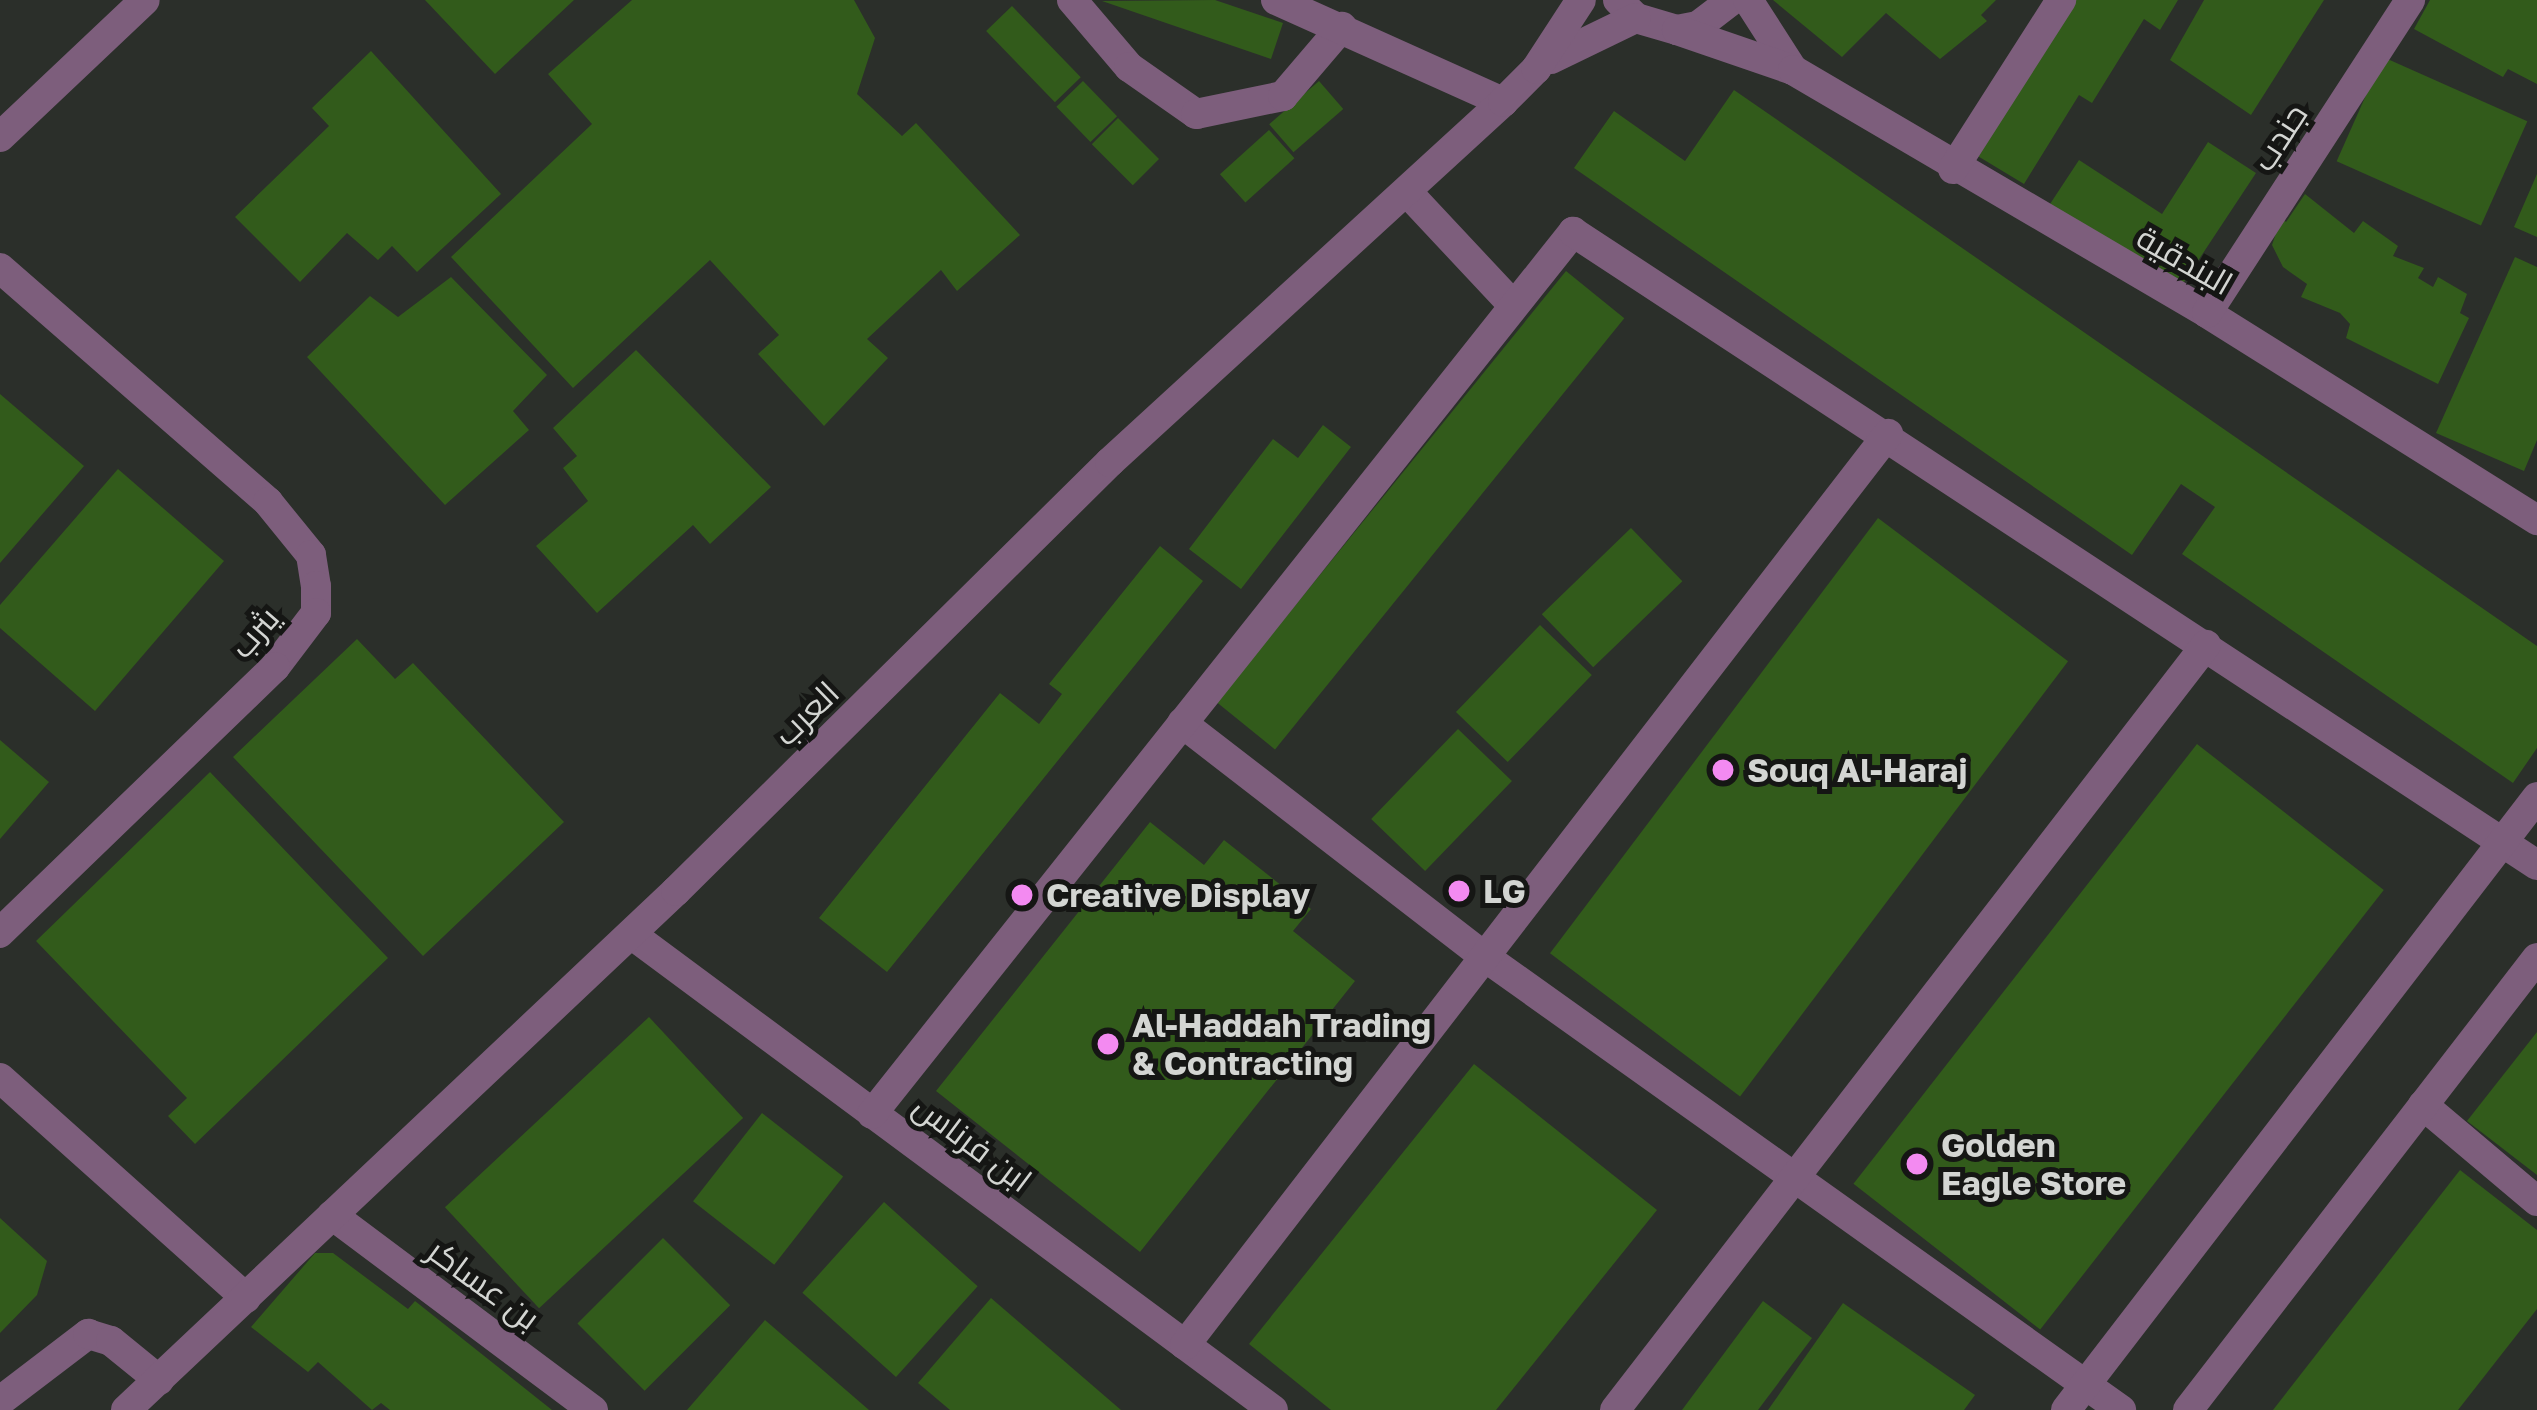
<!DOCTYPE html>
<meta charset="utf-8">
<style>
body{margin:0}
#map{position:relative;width:2537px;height:1410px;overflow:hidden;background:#2b2f2a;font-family:"Golos Text",Cairo,sans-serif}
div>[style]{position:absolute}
.building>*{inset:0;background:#325b1b;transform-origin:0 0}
.minor>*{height:30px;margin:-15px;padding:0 15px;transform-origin:15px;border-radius:15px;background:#7d5e7c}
.dots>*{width:33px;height:33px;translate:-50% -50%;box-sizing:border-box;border:6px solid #151614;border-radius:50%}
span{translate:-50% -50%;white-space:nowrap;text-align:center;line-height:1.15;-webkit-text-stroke:10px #151614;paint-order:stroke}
.street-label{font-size:33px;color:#d3d5d2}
.poi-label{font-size:33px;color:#d3d5d2;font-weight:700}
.left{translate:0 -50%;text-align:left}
</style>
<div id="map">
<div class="building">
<div style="clip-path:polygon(425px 0,574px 0,495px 74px)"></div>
<div style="clip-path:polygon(632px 0,854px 0,875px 38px,857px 94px,902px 136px,916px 123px,1020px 235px,957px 291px,941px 270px,867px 339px,888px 358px,824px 426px,758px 354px,779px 335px,710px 260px,573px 388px,451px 257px,592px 124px,548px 74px)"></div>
<div style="clip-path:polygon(1215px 0,1283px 23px,1271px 59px,1102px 1px)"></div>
<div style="clip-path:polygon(1773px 0,1996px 0,1981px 15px,1987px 21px,1940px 59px,1886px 13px,1842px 57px)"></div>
<div style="clip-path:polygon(2071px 0,2178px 0,2160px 30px,2144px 19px,2092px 103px,2079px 95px,2024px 184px,1976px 155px)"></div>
<div style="clip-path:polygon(2204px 0,2324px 0,2251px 115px,2170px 60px)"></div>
<div style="clip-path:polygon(2430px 0,2537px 0,2537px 84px,2508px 69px,2503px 77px,2414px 29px)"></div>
<div style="left:1012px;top:6px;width:99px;height:36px;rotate:46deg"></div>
<div style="clip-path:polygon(371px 51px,501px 194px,417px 272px,392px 246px,378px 260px,347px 233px,300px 282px,235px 217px,329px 126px,312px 108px)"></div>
<div style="left:2383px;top:57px;width:158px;height:114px;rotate:24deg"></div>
<div style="left:1083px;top:81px;width:49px;height:37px;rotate:46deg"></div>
<div style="left:1319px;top:81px;width:37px;height:66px;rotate:49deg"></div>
<div style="clip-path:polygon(1734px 90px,2537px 646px,2537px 748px,2513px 783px,2182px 554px,2215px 507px,2181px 484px,2132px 555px,1574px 168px,1614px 111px,1685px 161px)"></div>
<div style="left:1118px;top:118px;width:58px;height:37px;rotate:45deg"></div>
<div style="left:1269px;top:130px;width:38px;height:66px;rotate:48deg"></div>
<div style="clip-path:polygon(2208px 142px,2256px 173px,2180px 288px,2050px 204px,2079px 160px,2162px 214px)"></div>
<div style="clip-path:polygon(2537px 174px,2537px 237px,2514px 227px)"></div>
<div style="clip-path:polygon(2305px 194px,2354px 233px,2363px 221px,2398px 246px,2393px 256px,2424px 268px,2418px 278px,2433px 287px,2438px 277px,2467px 294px,2460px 313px,2469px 318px,2438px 384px,2346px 338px,2350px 324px,2340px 313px,2301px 297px,2307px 284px,2283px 267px,2272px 245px,2281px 218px,2286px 222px)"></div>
<div style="clip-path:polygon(2515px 257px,2537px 267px,2537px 440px,2524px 471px,2436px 433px)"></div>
<div style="left:1566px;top:271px;width:75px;height:555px;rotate:39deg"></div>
<div style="clip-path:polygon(451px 277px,547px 375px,513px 411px,529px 430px,445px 505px,307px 357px,370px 296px,398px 317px)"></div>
<div style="clip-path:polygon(636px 350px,771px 487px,710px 544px,693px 525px,597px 613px,536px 546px,588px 501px,563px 468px,577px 456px,553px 428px)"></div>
<div style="clip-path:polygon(0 394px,84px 466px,0 563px)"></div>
<div style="clip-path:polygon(1323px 425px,1351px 447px,1241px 589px,1189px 549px,1273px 439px,1298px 458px)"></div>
<div style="clip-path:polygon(118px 469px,224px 561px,95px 711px,0 628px,0 605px)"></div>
<div style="left:1878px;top:518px;width:238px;height:545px;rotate:37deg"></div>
<div style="left:1631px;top:528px;width:74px;height:124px;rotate:46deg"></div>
<div style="clip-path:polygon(1160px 546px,1203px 581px,887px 972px,819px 918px,1000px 693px,1039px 724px,1062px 694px,1049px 684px)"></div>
<div style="left:1540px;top:625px;width:72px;height:121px;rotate:44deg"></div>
<div style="clip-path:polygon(357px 639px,395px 679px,413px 663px,564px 822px,423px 956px,233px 757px)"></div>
<div style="left:1458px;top:729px;width:75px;height:125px;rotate:44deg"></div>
<div style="clip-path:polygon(0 740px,49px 782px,0 839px)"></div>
<div style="left:2197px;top:744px;width:237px;height:558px;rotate:38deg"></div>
<div style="clip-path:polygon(210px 772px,388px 958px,195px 1144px,168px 1116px,187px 1098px,36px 941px)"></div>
<div style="clip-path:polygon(1150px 822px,1204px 865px,1224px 840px,1311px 909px,1293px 931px,1355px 981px,1140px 1252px,936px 1091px)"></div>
<div style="left:649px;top:1017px;width:138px;height:279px;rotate:47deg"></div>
<div style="clip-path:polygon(2537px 1032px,2537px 1175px,2467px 1121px)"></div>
<div style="clip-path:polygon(1474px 1064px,1657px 1210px,1496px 1410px,1331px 1410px,1249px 1344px)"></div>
<div style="left:762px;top:1113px;width:103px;height:112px;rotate:38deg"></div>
<div style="clip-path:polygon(2460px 1170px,2537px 1230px,2537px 1309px,2458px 1410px,2273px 1410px)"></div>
<div style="left:884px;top:1202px;width:126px;height:122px;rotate:42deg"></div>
<div style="clip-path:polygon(0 1218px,47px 1261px,37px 1295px,0 1333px)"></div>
<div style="left:663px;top:1238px;width:95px;height:121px;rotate:45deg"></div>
<div style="clip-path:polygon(315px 1253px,333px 1253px,408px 1309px,415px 1301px,552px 1410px,390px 1410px,381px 1403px,372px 1410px,318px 1362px,308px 1372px,251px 1327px)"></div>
<div style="clip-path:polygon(991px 1298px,1121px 1410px,950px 1410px,918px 1383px)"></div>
<div style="clip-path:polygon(1763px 1301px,1812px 1338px,1758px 1410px,1682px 1410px)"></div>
<div style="clip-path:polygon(1843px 1303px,1975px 1395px,1964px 1410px,1768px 1410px)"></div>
<div style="clip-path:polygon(765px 1320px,869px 1410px,687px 1410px)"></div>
</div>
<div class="minor">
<div style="left:1072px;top:0;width:88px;rotate:49.6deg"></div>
<div style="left:1129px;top:67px;width:82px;rotate:35deg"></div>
<div style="left:1196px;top:114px;width:89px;rotate:-11.7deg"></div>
<div style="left:1283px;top:96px;width:91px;rotate:-49.5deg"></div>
<div style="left:1276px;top:0;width:249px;rotate:24.2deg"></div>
<div style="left:1618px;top:0;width:25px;rotate:45deg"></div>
<div style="left:1636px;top:18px;width:43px;rotate:16.3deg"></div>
<div style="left:1677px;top:30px;width:21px;rotate:-11deg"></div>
<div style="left:1698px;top:26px;width:43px;rotate:-37.4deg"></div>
<div style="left:1748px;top:0;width:83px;rotate:57.3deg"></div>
<div style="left:1677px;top:30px;width:123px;rotate:19deg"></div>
<div style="left:1793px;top:70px;width:480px;rotate:30.4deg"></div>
<div style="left:2207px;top:313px;width:390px;rotate:32.1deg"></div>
<div style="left:1551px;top:59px;width:94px;rotate:-25.8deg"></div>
<div style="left:0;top:137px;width:199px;rotate:-43.4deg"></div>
<div style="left:1953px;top:169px;width:201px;rotate:-57.4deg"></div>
<div style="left:1409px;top:194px;width:149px;rotate:46.9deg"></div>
<div style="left:0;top:268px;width:356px;rotate:41.1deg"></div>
<div style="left:268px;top:502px;width:68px;rotate:50.9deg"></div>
<div style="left:311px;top:555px;width:31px;rotate:81deg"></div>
<div style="left:316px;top:586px;width:27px;rotate:90deg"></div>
<div style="left:316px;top:613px;width:68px;rotate:127.2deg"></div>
<div style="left:275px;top:667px;width:383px;rotate:136deg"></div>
<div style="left:2207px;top:313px;width:373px;rotate:-57deg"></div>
<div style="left:1182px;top:723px;width:383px;rotate:37.7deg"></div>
<div style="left:1485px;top:957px;width:781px;rotate:35.46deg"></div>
<div style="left:631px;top:934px;width:799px;rotate:36.55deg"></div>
<div style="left:0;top:1078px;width:330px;rotate:41.8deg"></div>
<div style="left:2423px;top:1105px;width:149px;rotate:40.1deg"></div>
<div style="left:872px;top:1114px;width:1127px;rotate:-51.52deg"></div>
<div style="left:1573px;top:232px;width:1153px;rotate:33.29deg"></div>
<div style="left:332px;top:1215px;width:326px;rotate:36.8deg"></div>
<div style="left:1185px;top:1345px;width:1151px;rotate:-52.34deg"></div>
<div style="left:0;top:1401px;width:111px;rotate:-37.3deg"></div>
<div style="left:88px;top:1334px;width:24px;rotate:17deg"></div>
<div style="left:111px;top:1341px;width:62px;rotate:39.1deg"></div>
<div style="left:126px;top:1410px;width:756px;rotate:-43.34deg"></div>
<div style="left:676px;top:891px;width:610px;rotate:-44.67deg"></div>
<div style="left:1110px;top:462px;width:533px;rotate:-42.49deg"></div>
<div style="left:1503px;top:102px;width:47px;rotate:-45deg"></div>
<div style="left:1536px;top:69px;width:82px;rotate:-56.9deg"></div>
<div style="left:1615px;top:1410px;width:967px;rotate:-52.31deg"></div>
<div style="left:2066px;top:1410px;width:773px;rotate:-52.46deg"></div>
<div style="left:2188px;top:1410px;width:571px;rotate:-52.33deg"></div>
</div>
<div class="dots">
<div style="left:1723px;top:770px;background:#f38af1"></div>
<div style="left:1459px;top:891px;background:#f38af1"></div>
<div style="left:1022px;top:895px;background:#f38af1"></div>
<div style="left:1108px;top:1044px;background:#f38af1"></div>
<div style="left:1917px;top:1164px;background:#f38af1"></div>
</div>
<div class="street-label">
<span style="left:2279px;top:137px;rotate:-57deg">جندب</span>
<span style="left:2185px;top:260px;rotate:30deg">البندقية</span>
<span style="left:254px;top:632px;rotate:-49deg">يثرب</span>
<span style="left:806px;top:713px;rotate:-44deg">العرب</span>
<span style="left:973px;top:1143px;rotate:37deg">ابن فرناس</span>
<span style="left:484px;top:1284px;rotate:36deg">بن عساكر</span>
</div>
<div class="poi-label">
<span class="left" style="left:1747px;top:770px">Souq Al-Haraj</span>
<span class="left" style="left:1483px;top:891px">LG</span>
<span class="left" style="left:1046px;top:895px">Creative Display</span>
<span class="left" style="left:1132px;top:1044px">Al-Haddah Trading<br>&amp; Contracting</span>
<span class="left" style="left:1941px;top:1164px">Golden<br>Eagle Store</span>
</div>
</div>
